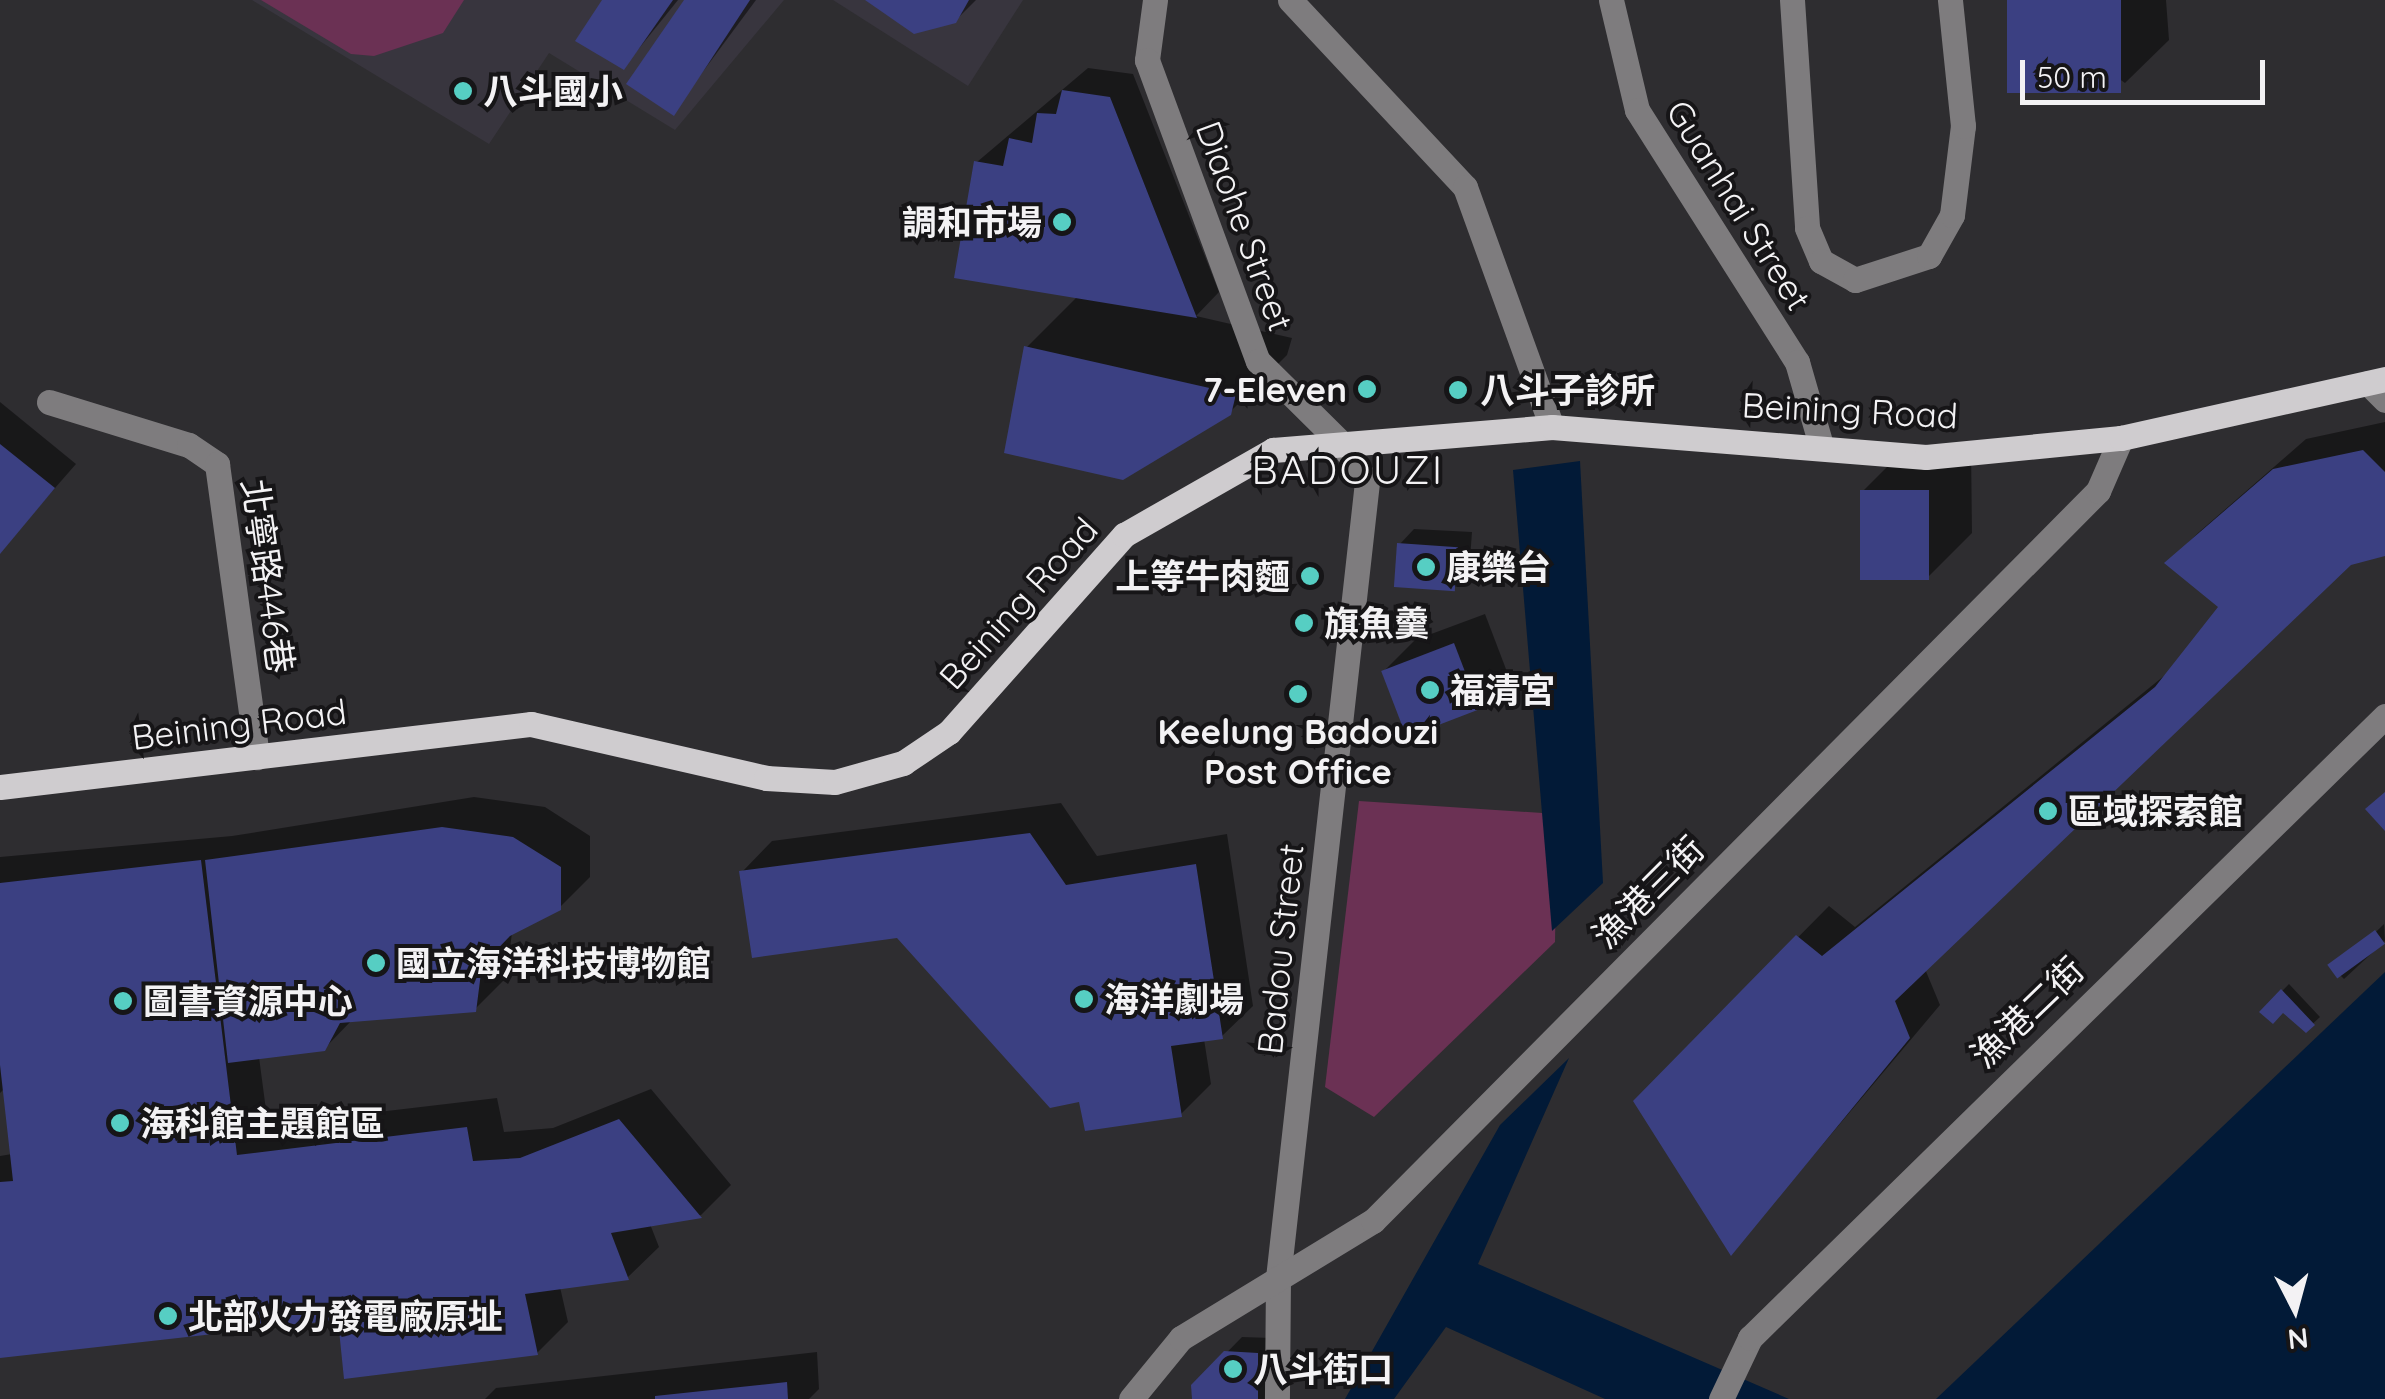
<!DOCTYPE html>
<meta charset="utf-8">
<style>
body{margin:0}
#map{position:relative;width:2385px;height:1399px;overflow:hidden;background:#2e2d30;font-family:Quicksand,"Noto Sans TC",sans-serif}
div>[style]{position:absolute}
.built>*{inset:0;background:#38353e}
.green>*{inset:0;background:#6b3154}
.water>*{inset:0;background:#021a37}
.shadow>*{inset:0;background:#0007}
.building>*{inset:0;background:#3b4082;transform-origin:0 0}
.minor>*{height:25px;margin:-12.5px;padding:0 12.5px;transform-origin:12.5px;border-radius:12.5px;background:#7e7c7e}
.major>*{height:25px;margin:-12.5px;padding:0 12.5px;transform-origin:12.5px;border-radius:12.5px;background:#cfcccf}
.dots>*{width:28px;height:28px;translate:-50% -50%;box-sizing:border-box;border:5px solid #161517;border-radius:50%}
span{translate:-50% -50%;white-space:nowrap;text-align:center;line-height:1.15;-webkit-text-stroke:8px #161517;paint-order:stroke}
.poi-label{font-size:35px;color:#f3f2f4;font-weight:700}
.left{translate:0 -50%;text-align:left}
.right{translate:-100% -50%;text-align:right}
.street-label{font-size:35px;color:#f3f2f4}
.quarter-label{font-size:40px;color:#f3f2f4;letter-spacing:2.5px}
.north{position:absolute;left:2245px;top:1259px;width:100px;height:100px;-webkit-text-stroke:8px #161517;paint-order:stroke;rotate:174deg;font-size:28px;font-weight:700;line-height:40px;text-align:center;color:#f3f2f4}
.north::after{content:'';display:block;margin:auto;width:35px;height:45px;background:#f3f2f4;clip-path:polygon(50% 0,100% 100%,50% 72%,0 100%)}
.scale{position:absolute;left:2020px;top:60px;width:245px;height:45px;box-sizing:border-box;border:5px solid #f3f2f4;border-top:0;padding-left:12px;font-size:30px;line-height:35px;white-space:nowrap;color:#f3f2f4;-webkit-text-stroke:8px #161517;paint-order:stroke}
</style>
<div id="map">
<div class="built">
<div style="clip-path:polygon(252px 0,784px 0,675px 130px,549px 53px,489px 144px)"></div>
<div style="clip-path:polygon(833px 0,1023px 0,968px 86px)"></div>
</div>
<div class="green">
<div style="clip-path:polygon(261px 0,464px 0,443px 33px,374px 56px,351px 54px)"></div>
<div style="clip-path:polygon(1359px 801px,1557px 814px,1555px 942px,1374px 1117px,1325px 1087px)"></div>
</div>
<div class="water">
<div style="clip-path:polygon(1580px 461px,1603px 883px,1552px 931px,1513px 470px)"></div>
<div style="clip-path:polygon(2385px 972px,2385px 1399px,1936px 1399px)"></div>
<div style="clip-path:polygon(1569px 1058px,1478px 1264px,1789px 1399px,1605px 1399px,1446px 1327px,1394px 1399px,1345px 1399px,1500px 1125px)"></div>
</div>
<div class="shadow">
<div style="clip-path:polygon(605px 0,678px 0,624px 67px)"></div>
<div style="clip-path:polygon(687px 0,756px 0,673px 112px)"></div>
<div style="clip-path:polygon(869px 0,976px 0,955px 21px)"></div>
<div style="clip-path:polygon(2009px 0,2166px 0,2169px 40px,2125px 83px)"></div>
<div style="clip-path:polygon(1088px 68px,1133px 74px,1219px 292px,1196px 316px,1292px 338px,1287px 355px,1229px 413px,1027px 347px,1078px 296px,977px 162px)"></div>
<div style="clip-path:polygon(0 402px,76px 464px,0 551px)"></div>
<div style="clip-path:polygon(2385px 422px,2385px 554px,2350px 562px,1925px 969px,1940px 1005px,1732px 1252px,1636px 1101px,1829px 906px,1855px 927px,2170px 671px,2222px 607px,2168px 563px,2198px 533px,2306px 439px)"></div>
<div style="clip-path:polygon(1907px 447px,1971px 447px,1972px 533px,1928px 577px,1863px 491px)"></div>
<div style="clip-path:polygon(1414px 529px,1472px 532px,1469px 573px,1454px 588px,1399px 545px)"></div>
<div style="clip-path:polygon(1485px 614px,1509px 677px,1478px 707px,1384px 671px,1415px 640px)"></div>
<div style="clip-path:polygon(474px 797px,545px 807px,590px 836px,590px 877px,559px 908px,512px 933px,506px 978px,475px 1009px,353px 1019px,324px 1049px,259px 1057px,268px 1125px,497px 1098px,504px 1132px,553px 1128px,651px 1089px,731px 1185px,701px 1215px,650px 1224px,659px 1247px,628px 1277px,560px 1287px,568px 1322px,537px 1353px,340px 1317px,0 1356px,0 1156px,12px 1154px,5px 1088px,0 1093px,0 857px,232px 836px)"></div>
<div style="clip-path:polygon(1061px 803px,1097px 856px,1227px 834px,1253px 1006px,1222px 1036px,1204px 1039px,1211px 1084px,1180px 1115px,1081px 1099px,898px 936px,742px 872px,772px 841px)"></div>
<div style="clip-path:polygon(2384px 924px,2385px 941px,2344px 979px,2336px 971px)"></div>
<div style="clip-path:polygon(2289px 984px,2320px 1017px,2306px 1030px,2283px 1010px,2262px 1012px)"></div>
<div style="clip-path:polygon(1242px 1337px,1273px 1338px,1272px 1399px,1197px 1399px,1194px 1386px)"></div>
<div style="clip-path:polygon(817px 1352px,819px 1389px,809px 1399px,485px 1399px,496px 1388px)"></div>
</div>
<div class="building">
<div style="clip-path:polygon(602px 0,673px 0,624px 70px,575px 41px)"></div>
<div style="clip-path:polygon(684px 0,750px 0,674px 116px,626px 84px)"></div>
<div style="clip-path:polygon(865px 0,969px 0,956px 23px,914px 34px)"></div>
<div style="left:2007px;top:0;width:114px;height:93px"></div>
<div style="clip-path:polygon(1062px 90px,1110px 97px,1197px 318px,954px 278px,974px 161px,1003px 166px,1009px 138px,1032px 143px,1037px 113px,1056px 114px)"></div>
<div style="clip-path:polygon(1024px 346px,1236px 394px,1231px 415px,1123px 480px,1004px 453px)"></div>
<div style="clip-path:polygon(0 444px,55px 488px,0 554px)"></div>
<div style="clip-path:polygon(2363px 450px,2385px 472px,2385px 556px,2351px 565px,1895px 1001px,1910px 1038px,1731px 1256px,1633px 1101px,1796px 935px,1822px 956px,2155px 687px,2218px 607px,2164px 563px,2273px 469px)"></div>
<div style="left:1860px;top:490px;width:69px;height:90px"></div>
<div style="left:1397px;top:543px;width:61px;height:44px;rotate:4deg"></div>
<div style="left:1454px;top:643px;width:71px;height:78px;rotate:69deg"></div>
<div style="clip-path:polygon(2385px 792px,2385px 831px,2365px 809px)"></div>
<div style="clip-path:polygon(442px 827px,513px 837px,561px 867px,561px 910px,510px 936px,482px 965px,476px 1012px,340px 1023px,325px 1051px,228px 1063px,205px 860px)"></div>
<div style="clip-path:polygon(1030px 833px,1066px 885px,1196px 864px,1223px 1039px,1171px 1046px,1182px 1117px,1085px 1131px,1079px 1102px,1050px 1108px,897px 938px,752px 958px,739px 871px)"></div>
<div style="clip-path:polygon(201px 860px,237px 1155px,467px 1127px,473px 1161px,520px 1158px,619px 1119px,702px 1218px,611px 1233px,629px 1280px,525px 1294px,538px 1355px,344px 1379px,338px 1320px,0 1358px,0 1182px,13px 1181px,0 1065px,0 883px)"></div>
<div style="left:2375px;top:930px;width:17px;height:59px;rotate:54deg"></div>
<div style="clip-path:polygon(2281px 989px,2315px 1025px,2306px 1033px,2283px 1013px,2273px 1024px,2259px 1012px)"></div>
<div style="clip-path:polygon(1224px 1351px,1258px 1353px,1258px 1399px,1192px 1399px,1191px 1385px)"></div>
<div style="clip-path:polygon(787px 1382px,788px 1399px,655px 1399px,655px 1396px)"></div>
</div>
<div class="minor">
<div style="left:1155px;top:0;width:61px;rotate:97.6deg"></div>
<div style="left:1147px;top:60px;width:321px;rotate:69.8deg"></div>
<div style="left:1258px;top:361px;width:118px;rotate:44.7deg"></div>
<div style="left:1342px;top:444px;width:45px;rotate:56.7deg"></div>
<div style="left:1367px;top:482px;width:801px;rotate:96.38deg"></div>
<div style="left:1278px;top:1278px;width:121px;rotate:90.5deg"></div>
<div style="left:1290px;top:0;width:256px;rotate:46.9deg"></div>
<div style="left:1465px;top:187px;width:255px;rotate:70.1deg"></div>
<div style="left:1611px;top:0;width:113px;rotate:76.7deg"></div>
<div style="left:1637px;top:110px;width:299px;rotate:57.6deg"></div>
<div style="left:1797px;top:362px;width:86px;rotate:73.9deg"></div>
<div style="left:1792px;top:0;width:228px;rotate:86.2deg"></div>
<div style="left:1807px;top:228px;width:36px;rotate:67deg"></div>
<div style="left:1821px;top:261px;width:39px;rotate:29deg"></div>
<div style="left:1855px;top:280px;width:78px;rotate:-18deg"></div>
<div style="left:1929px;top:256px;width:47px;rotate:-60.7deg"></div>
<div style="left:1952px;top:215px;width:90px;rotate:-83deg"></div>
<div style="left:1963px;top:126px;width:127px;rotate:-95.9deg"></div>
<div style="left:2368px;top:383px;width:24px;rotate:45deg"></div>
<div style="left:49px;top:402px;width:146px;rotate:17.1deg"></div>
<div style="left:189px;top:445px;width:34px;rotate:34deg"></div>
<div style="left:217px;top:464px;width:296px;rotate:82.2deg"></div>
<div style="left:1131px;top:1399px;width:79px;rotate:-50.7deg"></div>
<div style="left:1181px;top:1338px;width:225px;rotate:-31.4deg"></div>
<div style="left:1373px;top:1221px;width:1029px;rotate:-45.2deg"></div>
<div style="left:2098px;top:491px;width:58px;rotate:-66.5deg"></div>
<div style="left:1721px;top:1399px;width:68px;rotate:-64.6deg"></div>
<div style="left:1750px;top:1338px;width:889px;rotate:-44.41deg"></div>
</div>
<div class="major">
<div style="left:0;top:787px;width:535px;rotate:-6.77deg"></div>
<div style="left:531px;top:724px;width:241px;rotate:12.9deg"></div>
<div style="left:766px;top:778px;width:69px;rotate:3.3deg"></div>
<div style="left:835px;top:782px;width:71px;rotate:-15.6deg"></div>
<div style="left:903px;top:763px;width:55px;rotate:-34deg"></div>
<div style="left:949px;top:732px;width:264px;rotate:-48.4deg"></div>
<div style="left:1124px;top:535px;width:172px;rotate:-29.7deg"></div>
<div style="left:1273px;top:450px;width:280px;rotate:-4.7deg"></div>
<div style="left:1552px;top:427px;width:375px;rotate:4.6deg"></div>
<div style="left:1926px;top:457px;width:196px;rotate:-5.6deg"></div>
<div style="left:2121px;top:438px;width:271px;rotate:-12.6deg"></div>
</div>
<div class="dots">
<div style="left:463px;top:91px;background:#56cec3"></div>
<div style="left:1062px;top:222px;background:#56cec3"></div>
<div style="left:1367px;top:389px;background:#56cec3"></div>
<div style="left:1458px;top:390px;background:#56cec3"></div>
<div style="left:1426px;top:567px;background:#56cec3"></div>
<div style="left:1310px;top:576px;background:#56cec3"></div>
<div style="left:1304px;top:623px;background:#56cec3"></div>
<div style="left:1430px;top:690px;background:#56cec3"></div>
<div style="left:1298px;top:694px;background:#56cec3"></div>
<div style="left:2048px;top:811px;background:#56cec3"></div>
<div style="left:376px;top:963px;background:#56cec3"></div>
<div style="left:1084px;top:999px;background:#56cec3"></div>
<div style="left:123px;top:1001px;background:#56cec3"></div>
<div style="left:120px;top:1123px;background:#56cec3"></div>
<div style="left:168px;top:1316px;background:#56cec3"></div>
<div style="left:1233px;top:1369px;background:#56cec3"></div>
</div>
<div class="poi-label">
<span class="left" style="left:483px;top:91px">八斗國小</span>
<span class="right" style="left:1042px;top:222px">調和市場</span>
<span class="right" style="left:1347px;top:389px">7-Eleven</span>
<span class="left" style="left:1480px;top:390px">八斗子診所</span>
<span class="left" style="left:1446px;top:567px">康樂台</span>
<span class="right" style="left:1290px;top:576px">上等牛肉麵</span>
<span class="left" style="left:1324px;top:623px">旗魚羹</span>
<span class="left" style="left:1450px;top:690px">福清宮</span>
<span style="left:1298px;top:751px">Keelung Badouzi<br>Post Office</span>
<span class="left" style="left:2068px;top:811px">區域探索館</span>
<span class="left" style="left:396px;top:963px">國立海洋科技博物館</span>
<span class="left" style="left:1104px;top:999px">海洋劇場</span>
<span class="left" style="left:143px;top:1001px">圖書資源中心</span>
<span class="left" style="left:140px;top:1123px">海科館主題館區</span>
<span class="left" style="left:188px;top:1316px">北部火力發電廠原址</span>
<span class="left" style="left:1253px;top:1369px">八斗街口</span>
</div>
<div class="street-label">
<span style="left:1739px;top:205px;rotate:58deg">Guanhai Street</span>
<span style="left:1245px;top:226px;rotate:70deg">Diaohe Street</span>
<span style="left:1850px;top:410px;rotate:3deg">Beining Road</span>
<span style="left:268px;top:576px;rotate:82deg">北寧路446巷</span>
<span style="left:1018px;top:603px;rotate:-48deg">Beining Road</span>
<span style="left:239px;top:724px;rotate:-7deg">Beining Road</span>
<span style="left:1648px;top:892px;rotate:-45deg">漁港三街</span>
<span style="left:1280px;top:949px;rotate:-84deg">Badou Street</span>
<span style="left:2027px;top:1012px;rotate:-44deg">漁港二街</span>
</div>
<div class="quarter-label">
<span style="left:1348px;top:469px">BADOUZI</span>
</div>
<div class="north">N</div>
<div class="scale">50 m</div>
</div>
